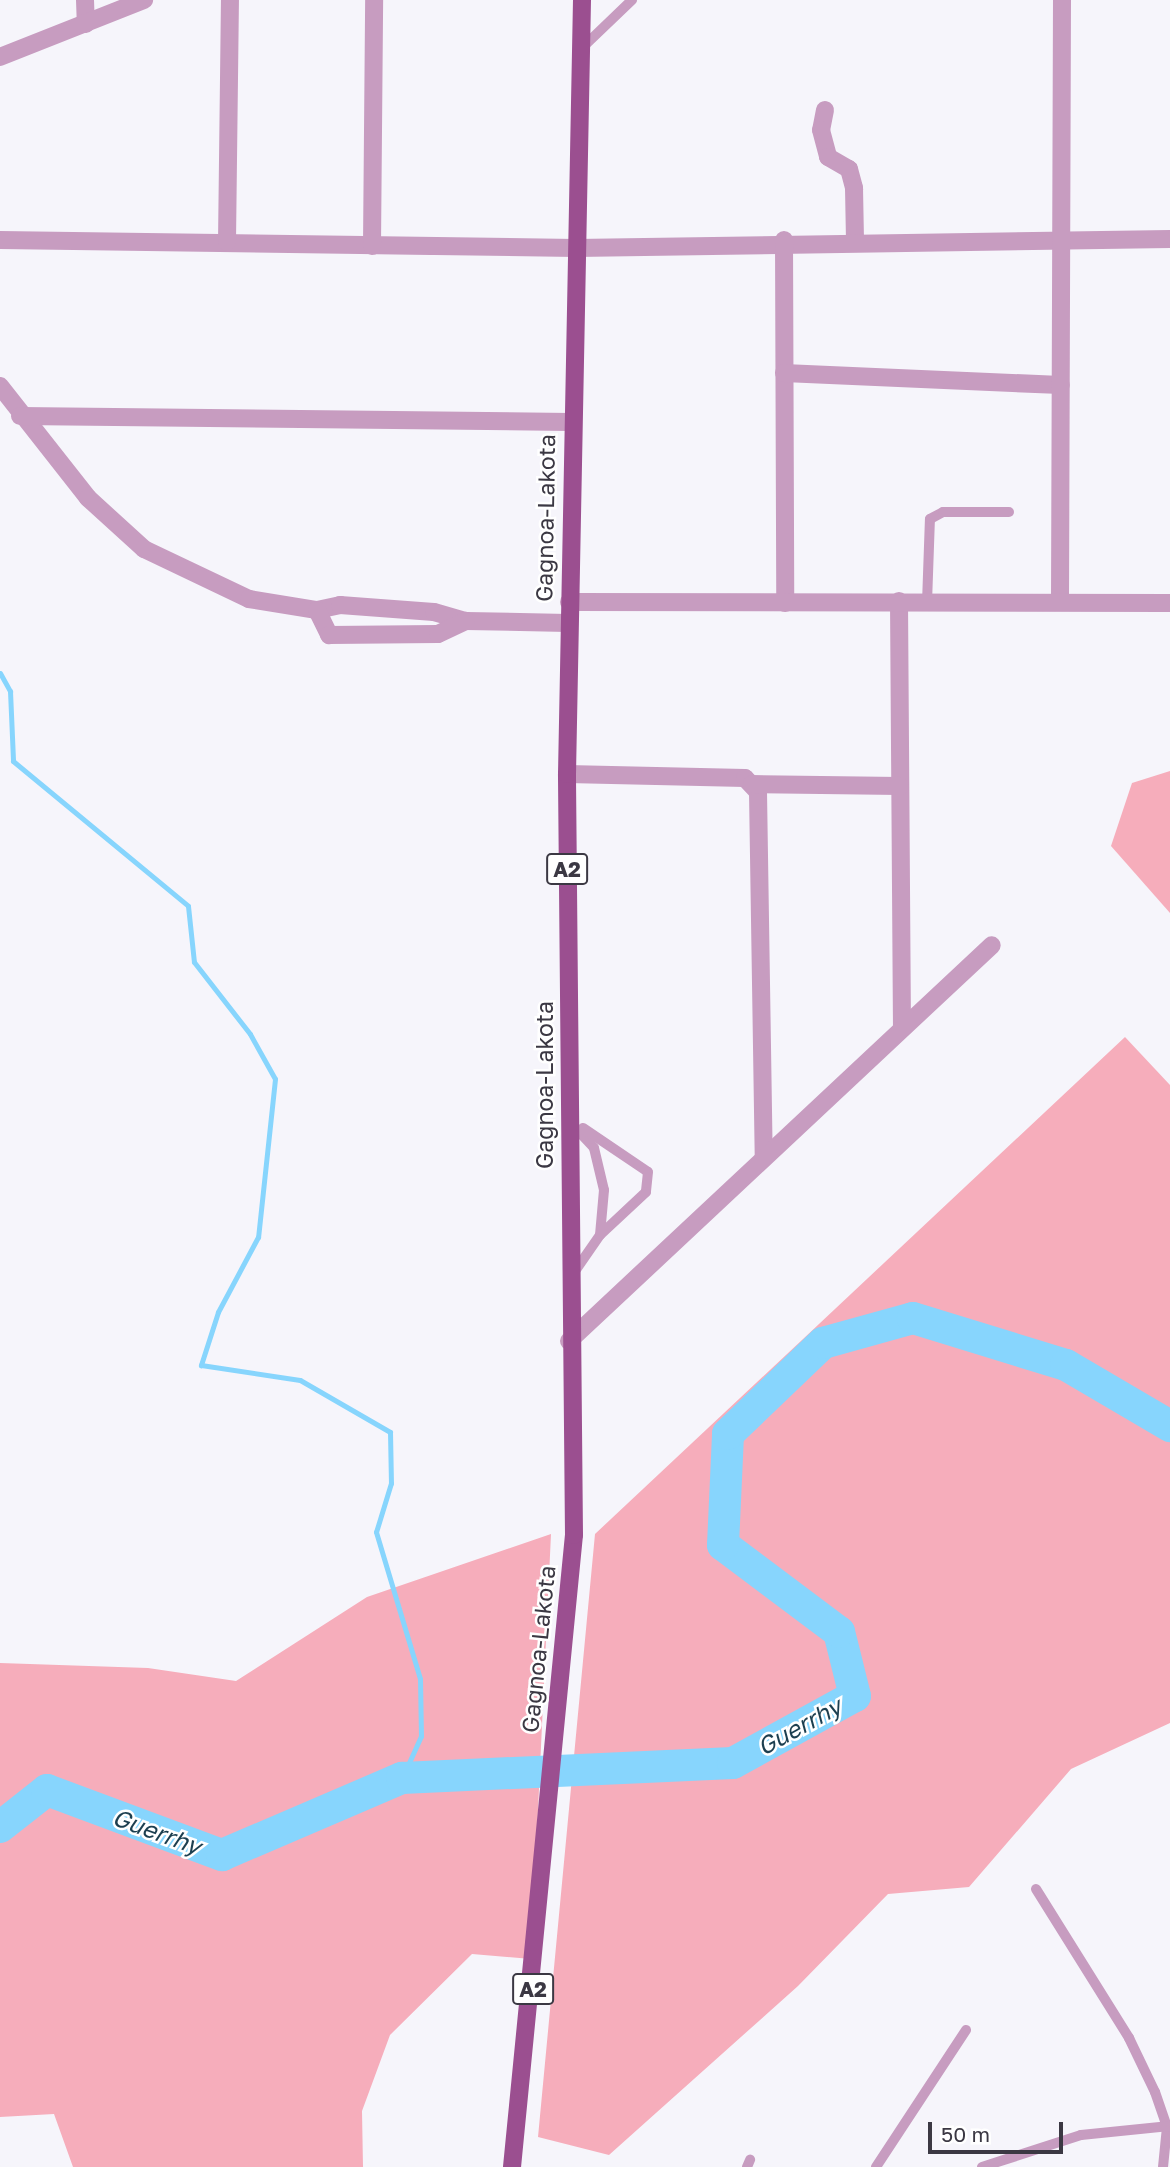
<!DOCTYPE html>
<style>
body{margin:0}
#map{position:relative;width:1170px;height:2167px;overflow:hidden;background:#f6f5fb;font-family:"Golos Text",sans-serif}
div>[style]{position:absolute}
.green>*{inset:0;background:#f6adbb}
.stream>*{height:5px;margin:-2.5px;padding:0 2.5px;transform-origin:2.5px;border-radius:2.5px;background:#87d5fd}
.river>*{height:32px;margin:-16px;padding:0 16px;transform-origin:16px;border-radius:16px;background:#87d5fd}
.service>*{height:10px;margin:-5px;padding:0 5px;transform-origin:5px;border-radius:5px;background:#c79cc0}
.minor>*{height:18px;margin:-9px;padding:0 9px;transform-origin:9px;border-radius:9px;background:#c79cc0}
.tertiary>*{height:18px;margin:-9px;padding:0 9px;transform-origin:9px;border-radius:9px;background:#c79cc0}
.primary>*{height:18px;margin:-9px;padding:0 9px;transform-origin:9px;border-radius:9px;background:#9b4f90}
span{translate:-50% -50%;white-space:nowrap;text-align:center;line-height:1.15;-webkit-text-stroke:5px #fff;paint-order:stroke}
.shield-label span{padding:2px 5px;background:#fff;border:2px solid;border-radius:5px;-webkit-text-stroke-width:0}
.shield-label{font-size:21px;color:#3b3843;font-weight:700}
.street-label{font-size:23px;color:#3b3843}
.water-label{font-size:24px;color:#1c3f50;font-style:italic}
.scale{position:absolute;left:928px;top:2122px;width:135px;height:32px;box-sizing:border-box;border:4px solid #3b3843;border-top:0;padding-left:9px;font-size:21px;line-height:24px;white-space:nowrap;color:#3b3843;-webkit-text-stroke:5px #fff;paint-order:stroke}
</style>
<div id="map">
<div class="green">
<div style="clip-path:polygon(1170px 771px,1170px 913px,1111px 846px,1132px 783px)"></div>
<div style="clip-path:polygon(1125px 1037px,1170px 1085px,1170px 1723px,1071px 1769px,969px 1887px,888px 1894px,798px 1986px,609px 2155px,538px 2137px,595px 1534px)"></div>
<div style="clip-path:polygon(551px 1534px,531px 1959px,472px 1954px,390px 2035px,362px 2111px,363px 2167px,73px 2167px,54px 2114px,0 2117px,0 1663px,148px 1668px,236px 1681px,367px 1597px)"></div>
</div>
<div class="stream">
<div style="left:0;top:673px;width:21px;rotate:61deg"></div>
<div style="left:10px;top:691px;width:70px;rotate:87.5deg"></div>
<div style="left:13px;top:761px;width:227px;rotate:39.6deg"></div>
<div style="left:188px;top:906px;width:56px;rotate:83.9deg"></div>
<div style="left:194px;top:962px;width:91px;rotate:52.1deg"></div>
<div style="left:250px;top:1034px;width:51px;rotate:60.9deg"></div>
<div style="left:275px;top:1079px;width:159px;rotate:96.1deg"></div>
<div style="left:258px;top:1237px;width:85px;rotate:118.1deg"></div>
<div style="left:218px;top:1312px;width:56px;rotate:107.8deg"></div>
<div style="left:201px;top:1365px;width:100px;rotate:8.6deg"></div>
<div style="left:300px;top:1380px;width:104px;rotate:30deg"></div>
<div style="left:390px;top:1432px;width:51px;rotate:88.9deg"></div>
<div style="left:391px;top:1483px;width:51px;rotate:107deg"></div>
<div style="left:376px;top:1532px;width:153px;rotate:73.3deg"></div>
<div style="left:420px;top:1679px;width:57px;rotate:89deg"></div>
<div style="left:421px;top:1736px;width:46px;rotate:114.3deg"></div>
</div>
<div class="river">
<div style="left:0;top:1827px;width:60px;rotate:-38.2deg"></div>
<div style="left:47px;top:1790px;width:187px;rotate:20.4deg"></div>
<div style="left:222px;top:1855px;width:196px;rotate:-23.2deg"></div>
<div style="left:402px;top:1778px;width:331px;rotate:-2.6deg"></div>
<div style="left:733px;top:1763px;width:139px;rotate:-28.8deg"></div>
<div style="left:855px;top:1696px;width:66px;rotate:-104deg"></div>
<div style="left:839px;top:1632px;width:145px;rotate:-143.1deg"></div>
<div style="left:723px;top:1545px;width:111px;rotate:-87.4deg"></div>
<div style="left:728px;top:1434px;width:132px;rotate:-43.8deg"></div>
<div style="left:823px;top:1343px;width:93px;rotate:-15.5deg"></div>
<div style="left:913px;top:1318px;width:160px;rotate:17.1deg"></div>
<div style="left:1066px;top:1365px;width:121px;rotate:30.4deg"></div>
</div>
<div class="service">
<div style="left:583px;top:47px;width:68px;rotate:-43.8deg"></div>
<div style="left:927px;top:603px;width:84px;rotate:-88deg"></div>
<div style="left:930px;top:519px;width:15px;rotate:-28deg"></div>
<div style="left:943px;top:512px;width:66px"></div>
<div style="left:570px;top:1122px;width:35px;rotate:47deg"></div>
<div style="left:594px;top:1148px;width:43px;rotate:76.6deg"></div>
<div style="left:604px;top:1190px;width:45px;rotate:95.1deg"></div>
<div style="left:600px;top:1235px;width:47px;rotate:124.7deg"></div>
<div style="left:583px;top:1128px;width:78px;rotate:34.1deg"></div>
<div style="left:648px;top:1172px;width:20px;rotate:96deg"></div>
<div style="left:646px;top:1192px;width:62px;rotate:137deg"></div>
<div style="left:1036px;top:1889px;width:176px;rotate:58deg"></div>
<div style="left:1129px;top:2038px;width:60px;rotate:64.3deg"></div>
<div style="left:1155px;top:2092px;width:37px;rotate:71deg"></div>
<div style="left:1167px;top:2127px;width:40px;rotate:95.7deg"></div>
<div style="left:747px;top:2167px;width:8px;rotate:-67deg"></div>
<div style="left:876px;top:2167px;width:164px;rotate:-56.7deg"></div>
<div style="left:982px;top:2167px;width:104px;rotate:-17.9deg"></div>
<div style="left:1081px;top:2135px;width:89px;rotate:-5.8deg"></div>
</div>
<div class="minor">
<div style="left:85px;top:0;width:24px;rotate:88deg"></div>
<div style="left:825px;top:110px;width:20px;rotate:101deg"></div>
<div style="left:821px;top:130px;width:28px;rotate:75deg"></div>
<div style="left:828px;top:157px;width:24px;rotate:30deg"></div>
<div style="left:849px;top:169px;width:20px;rotate:75deg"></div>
<div style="left:854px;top:188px;width:52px;rotate:88.9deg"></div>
<div style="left:0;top:240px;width:576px;rotate:0.8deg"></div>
<div style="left:576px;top:248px;width:594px;rotate:-0.87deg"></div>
<div style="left:784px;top:240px;width:363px;rotate:89.8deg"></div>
<div style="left:227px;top:242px;width:242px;rotate:-89.3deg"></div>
<div style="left:372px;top:246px;width:246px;rotate:-89.5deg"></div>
<div style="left:784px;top:373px;width:277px;rotate:2.5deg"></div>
<div style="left:0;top:386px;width:142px;rotate:51.8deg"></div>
<div style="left:88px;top:498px;width:76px;rotate:42.3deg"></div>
<div style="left:144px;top:549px;width:116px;rotate:25.5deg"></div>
<div style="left:249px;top:599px;width:69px;rotate:9.2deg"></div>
<div style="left:317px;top:610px;width:24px;rotate:-12deg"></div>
<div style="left:340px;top:605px;width:94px;rotate:4.3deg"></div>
<div style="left:434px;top:612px;width:33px;rotate:16deg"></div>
<div style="left:466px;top:621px;width:102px;rotate:1.1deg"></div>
<div style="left:20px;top:416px;width:551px;rotate:0.62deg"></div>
<div style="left:899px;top:601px;width:426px;rotate:89.6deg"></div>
<div style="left:1060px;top:601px;width:601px;rotate:-89.81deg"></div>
<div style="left:569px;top:602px;width:601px;rotate:0.1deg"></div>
<div style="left:317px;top:610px;width:28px;rotate:64deg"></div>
<div style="left:329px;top:635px;width:109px;rotate:-0.5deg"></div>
<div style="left:438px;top:634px;width:31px;rotate:-25deg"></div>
<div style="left:567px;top:774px;width:178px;rotate:1.3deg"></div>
<div style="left:745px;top:778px;width:19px;rotate:47deg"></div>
<div style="left:758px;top:792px;width:365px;rotate:89.1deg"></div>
<div style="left:752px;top:784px;width:148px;rotate:0.8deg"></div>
<div style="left:569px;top:1341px;width:579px;rotate:-43.11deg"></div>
</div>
<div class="tertiary">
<div style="left:0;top:57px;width:155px;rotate:-21.6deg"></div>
</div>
<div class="primary">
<div style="left:512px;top:2167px;width:635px;rotate:-84.4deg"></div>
<div style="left:574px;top:1535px;width:761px;rotate:-90.53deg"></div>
<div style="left:567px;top:774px;width:774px;rotate:-88.89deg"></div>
</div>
<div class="shield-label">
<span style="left:567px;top:869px">A2</span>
<span style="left:533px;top:1989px">A2</span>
</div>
<div class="street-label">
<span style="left:545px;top:518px;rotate:-89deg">Gagnoa-Lakota</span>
<span style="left:544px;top:1085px;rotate:-90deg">Gagnoa-Lakota</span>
<span style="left:538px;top:1649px;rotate:-84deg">Gagnoa-Lakota</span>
</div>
<div class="water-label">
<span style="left:799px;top:1726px;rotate:-29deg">Guerrhy</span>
<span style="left:157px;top:1831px;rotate:20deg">Guerrhy</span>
</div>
<div class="scale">50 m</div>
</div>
